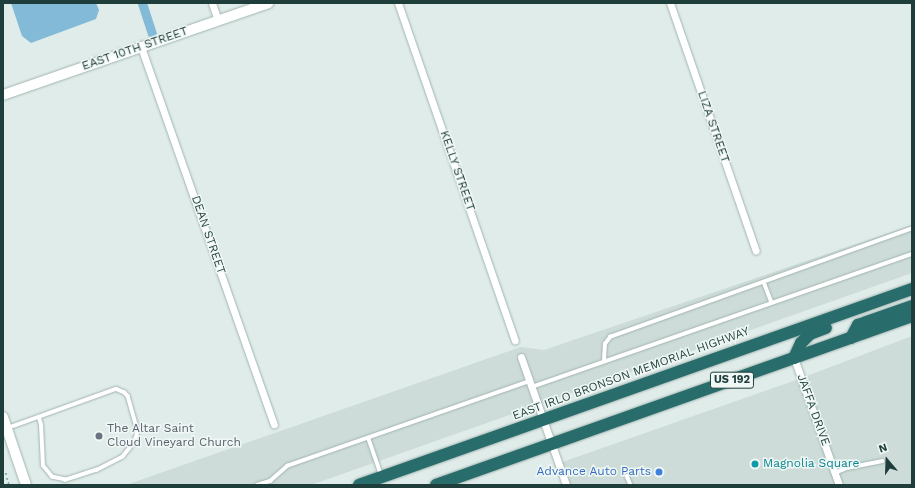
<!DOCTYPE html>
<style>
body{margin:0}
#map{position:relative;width:915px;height:488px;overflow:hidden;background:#dfece9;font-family:"Work Sans",sans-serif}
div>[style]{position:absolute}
.built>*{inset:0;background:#cddcd8}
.water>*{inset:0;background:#82bad7}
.canal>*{height:9px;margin:-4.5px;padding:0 4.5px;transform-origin:4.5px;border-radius:4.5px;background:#82bad7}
.path>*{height:1.5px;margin-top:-0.75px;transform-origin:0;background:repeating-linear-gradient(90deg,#7db3ac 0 2px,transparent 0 5px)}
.roads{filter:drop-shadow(0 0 1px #a2b4b1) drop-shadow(0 0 1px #a2b4b1)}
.lane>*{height:3.5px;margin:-1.75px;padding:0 1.75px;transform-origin:1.75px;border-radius:1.75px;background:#fff}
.street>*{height:7px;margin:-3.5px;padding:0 3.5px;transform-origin:3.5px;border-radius:3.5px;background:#fff}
.secondary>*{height:10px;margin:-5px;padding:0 5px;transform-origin:5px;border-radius:5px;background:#fff}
.highway>*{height:12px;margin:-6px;padding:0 6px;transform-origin:6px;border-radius:6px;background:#286d6b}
.dots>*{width:11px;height:11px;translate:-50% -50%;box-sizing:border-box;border:2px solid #f0f8f6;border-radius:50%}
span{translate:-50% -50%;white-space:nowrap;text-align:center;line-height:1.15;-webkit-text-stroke:3px #f0f8f6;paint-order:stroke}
.shield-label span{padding:1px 3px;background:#f0f8f6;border:1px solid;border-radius:3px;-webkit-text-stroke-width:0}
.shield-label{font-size:11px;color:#1f3e3b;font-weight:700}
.street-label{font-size:12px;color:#1f3e3b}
.worship-label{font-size:12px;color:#5b616d}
.left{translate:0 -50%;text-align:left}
.culture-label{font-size:12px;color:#0d838f}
.shop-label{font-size:12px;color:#366cbe}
.right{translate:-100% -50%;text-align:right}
.frame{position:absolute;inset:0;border:4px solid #1f3e3b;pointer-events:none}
.north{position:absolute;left:867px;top:440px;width:40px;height:40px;-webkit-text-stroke:3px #f0f8f6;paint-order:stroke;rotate:341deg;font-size:11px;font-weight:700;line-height:16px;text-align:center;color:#1f3e3b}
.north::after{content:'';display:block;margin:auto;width:14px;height:18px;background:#1f3e3b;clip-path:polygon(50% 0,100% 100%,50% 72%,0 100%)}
</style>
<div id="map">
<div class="built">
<div style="clip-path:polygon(912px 225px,912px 273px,311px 485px,126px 485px,521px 347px,544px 350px)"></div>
<div style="clip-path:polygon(912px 336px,912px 485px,563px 485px,554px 465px,799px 379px)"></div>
</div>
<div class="water">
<div style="clip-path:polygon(11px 3px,96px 3px,99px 10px,96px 19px,31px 43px,22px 36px)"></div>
</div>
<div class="canal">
<div style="left:142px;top:3px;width:32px;rotate:72deg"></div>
</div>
<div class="path">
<div style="left:6px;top:473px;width:12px;rotate:76deg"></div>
</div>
<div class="roads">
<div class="lane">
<div style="left:764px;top:282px;width:22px;rotate:69deg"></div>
<div style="left:604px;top:361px;width:17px;rotate:-87deg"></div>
<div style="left:605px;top:344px;width:9px;rotate:-54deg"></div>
<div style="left:610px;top:337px;width:321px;rotate:-19.8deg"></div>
<div style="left:532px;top:387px;width:403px;rotate:-19.3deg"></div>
<div style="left:8px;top:428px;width:115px;rotate:-19.9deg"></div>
<div style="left:116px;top:389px;width:9px;rotate:21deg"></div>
<div style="left:124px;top:392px;width:6px;rotate:45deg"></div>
<div style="left:128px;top:396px;width:37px;rotate:74deg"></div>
<div style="left:138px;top:432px;width:10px;rotate:107deg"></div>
<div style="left:135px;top:442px;width:19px;rotate:129deg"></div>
<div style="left:123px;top:457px;width:29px;rotate:153deg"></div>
<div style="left:97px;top:470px;width:33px;rotate:162deg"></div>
<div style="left:66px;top:480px;width:14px;rotate:-168deg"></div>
<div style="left:52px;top:477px;width:14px;rotate:-129deg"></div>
<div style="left:43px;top:466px;width:41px;rotate:-92.8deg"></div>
<div style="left:41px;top:425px;width:7px;rotate:-106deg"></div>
<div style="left:369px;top:439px;width:39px;rotate:71deg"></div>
<div style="left:835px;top:473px;width:13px;rotate:-23deg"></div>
<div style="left:847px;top:468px;width:36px;rotate:-11deg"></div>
<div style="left:627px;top:476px;width:10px;rotate:66deg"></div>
<div style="left:257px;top:485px;width:14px;rotate:-17deg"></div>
<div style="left:270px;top:481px;width:23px;rotate:-41deg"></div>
<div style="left:287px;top:466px;width:257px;rotate:-19.3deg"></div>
</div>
<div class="street">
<div style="left:212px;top:3px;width:18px;rotate:71deg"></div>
<div style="left:398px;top:3px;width:357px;rotate:70.9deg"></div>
<div style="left:670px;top:3px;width:262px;rotate:70.9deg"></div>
<div style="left:141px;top:47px;width:400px;rotate:70.6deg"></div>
<div style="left:521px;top:357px;width:136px;rotate:70.6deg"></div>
<div style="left:794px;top:358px;width:135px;rotate:70.5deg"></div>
</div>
<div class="secondary">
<div style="left:3px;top:95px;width:281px;rotate:-19.1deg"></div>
<div style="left:3px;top:417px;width:72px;rotate:71.3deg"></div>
</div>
<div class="highway">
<div style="left:851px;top:338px;width:15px;rotate:-62deg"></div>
<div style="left:858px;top:325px;width:57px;rotate:-19.4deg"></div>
<div style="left:794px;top:358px;width:17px;rotate:-65deg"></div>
<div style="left:801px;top:343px;width:13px;rotate:-45deg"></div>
<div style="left:810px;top:334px;width:17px;rotate:-21deg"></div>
<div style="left:359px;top:485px;width:587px;rotate:-19.52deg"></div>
<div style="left:436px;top:485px;width:505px;rotate:-19.55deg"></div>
</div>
</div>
<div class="dots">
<div style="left:99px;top:436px;background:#6b7280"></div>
<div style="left:755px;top:464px;background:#0f9aa8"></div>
<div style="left:659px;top:472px;background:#3f7fe0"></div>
</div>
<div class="shield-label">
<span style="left:732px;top:380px">US 192</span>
</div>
<div class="street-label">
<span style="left:135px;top:49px;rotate:-19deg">EAST 10TH STREET</span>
<span style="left:713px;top:127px;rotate:71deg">LIZA STREET</span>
<span style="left:457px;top:171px;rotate:71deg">KELLY STREET</span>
<span style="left:208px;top:235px;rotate:71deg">DEAN STREET</span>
<span style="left:631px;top:374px;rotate:-20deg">EAST IRLO BRONSON MEMORIAL HIGHWAY</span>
<span style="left:813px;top:410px;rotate:70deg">JAFFA DRIVE</span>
</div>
<div class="worship-label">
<span class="left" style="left:107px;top:436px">The Altar Saint<br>Cloud Vineyard Church</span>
</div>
<div class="culture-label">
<span class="left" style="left:763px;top:464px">Magnolia Square</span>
</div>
<div class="shop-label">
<span class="right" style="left:651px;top:472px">Advance Auto Parts</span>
</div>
<div class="frame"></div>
<div class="north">N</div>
</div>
